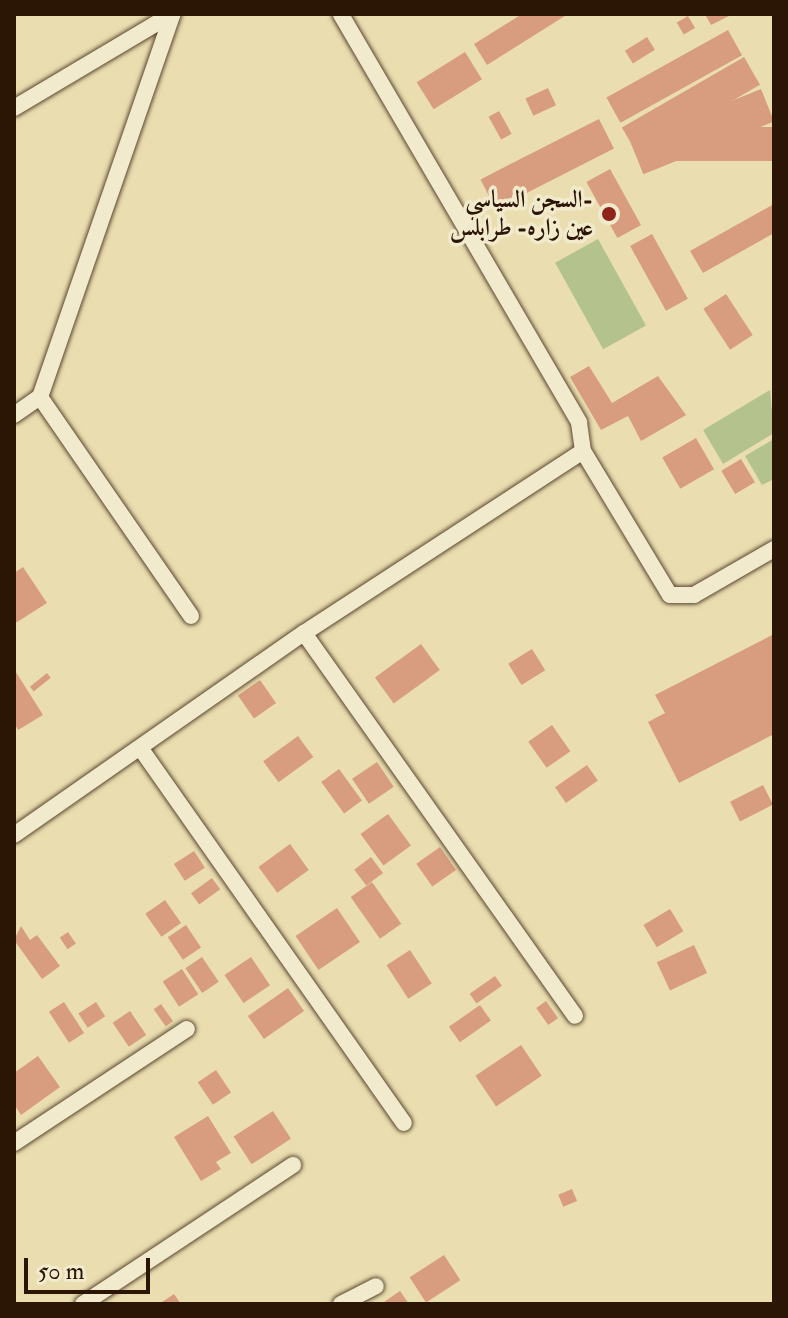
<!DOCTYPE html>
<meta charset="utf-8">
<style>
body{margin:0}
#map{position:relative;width:788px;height:1318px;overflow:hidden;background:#eadeb0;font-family:"IM FELL Double Pica",Amiri,serif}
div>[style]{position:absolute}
.green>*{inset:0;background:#b4c28d;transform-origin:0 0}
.building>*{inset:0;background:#d89d7e;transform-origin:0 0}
.roads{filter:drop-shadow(0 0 2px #5b4730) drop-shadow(0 0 2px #5b4730)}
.minor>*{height:16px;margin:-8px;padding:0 8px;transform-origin:8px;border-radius:8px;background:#f1eacc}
.dots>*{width:22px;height:22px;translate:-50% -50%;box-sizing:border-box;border:4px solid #f1eacc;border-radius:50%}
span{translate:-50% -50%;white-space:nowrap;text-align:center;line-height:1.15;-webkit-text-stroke:7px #f1eacc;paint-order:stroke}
.poi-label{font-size:24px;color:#2b1505;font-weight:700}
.right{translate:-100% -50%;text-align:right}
.frame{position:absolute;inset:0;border:16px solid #2b1505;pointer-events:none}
.scale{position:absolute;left:24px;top:1258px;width:126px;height:36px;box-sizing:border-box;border:4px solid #2b1505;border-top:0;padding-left:10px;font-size:24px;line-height:28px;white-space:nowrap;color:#2b1505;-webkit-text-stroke:6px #f1eacc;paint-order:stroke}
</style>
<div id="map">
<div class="green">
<div style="left:598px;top:239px;width:99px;height:49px;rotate:61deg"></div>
<div style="clip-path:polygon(770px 390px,774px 433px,723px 464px,703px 430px)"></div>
<div style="clip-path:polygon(774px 439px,774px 479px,762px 485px,745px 456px)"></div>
</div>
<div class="building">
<div style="clip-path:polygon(522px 14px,568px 14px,487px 65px,474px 44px)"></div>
<div style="clip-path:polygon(705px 14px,733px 14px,711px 25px)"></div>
<div style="left:688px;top:16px;width:14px;height:13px;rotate:60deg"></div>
<div style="left:728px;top:30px;width:29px;height:139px;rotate:61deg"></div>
<div style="left:647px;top:37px;width:15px;height:26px;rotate:58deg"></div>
<div style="left:465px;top:52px;width:32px;height:57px;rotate:58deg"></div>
<div style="left:744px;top:57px;width:32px;height:141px;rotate:60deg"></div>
<div style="left:548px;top:88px;width:19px;height:25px;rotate:65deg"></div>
<div style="left:761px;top:89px;width:35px;height:141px;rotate:68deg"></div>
<div style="left:499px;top:111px;width:26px;height:12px;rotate:61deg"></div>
<div style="left:599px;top:119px;width:33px;height:133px;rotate:63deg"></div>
<div style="left:774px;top:127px;width:34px;height:132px;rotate:90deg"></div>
<div style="left:610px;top:169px;width:64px;height:27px;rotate:61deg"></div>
<div style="clip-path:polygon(774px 204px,774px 233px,703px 273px,690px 251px)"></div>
<div style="left:652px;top:234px;width:74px;height:25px;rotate:61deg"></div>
<div style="left:726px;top:294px;width:49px;height:27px;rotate:57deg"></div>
<div style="clip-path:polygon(589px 366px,612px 403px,658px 376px,686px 415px,641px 441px,628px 416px,601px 430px,570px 377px)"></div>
<div style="left:696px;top:438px;width:36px;height:39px;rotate:60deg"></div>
<div style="left:741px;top:459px;width:27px;height:23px;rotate:59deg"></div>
<div style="clip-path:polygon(23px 567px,47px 603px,14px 624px,14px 573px)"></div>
<div style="clip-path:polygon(774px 634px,774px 734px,679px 783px,648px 722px,665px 713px,655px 695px)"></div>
<div style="left:421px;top:644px;width:32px;height:57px;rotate:54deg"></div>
<div style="left:532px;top:649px;width:25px;height:28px;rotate:58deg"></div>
<div style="clip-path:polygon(14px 669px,43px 715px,18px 730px,14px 723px)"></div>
<div style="left:47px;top:673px;width:6px;height:22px;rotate:51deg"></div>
<div style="left:260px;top:680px;width:28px;height:27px;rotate:55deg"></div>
<div style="left:552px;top:725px;width:32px;height:29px;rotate:55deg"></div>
<div style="left:298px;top:736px;width:26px;height:43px;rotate:54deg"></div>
<div style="left:377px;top:762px;width:30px;height:30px;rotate:56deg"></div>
<div style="left:587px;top:765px;width:19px;height:39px;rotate:55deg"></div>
<div style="left:339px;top:769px;width:39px;height:22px;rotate:54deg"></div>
<div style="left:763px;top:785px;width:22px;height:37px;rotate:63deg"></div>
<div style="left:388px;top:814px;width:39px;height:34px;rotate:54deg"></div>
<div style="left:290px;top:844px;width:32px;height:39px;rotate:54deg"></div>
<div style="left:440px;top:847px;width:28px;height:29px;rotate:55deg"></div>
<div style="left:194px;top:851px;width:20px;height:24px;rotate:57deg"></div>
<div style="left:371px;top:857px;width:20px;height:21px;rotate:53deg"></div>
<div style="left:212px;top:878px;width:14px;height:26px;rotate:54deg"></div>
<div style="left:372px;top:882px;width:51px;height:26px;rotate:55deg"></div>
<div style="left:165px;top:900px;width:28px;height:24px;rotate:55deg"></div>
<div style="left:337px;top:908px;width:41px;height:50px;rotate:56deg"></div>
<div style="left:670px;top:909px;width:26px;height:31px;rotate:59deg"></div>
<div style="left:186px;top:925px;width:27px;height:22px;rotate:56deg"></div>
<div style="clip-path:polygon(21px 926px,30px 940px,37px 935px,60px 966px,42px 979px,14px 940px)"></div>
<div style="left:68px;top:932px;width:14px;height:10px;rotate:56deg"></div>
<div style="left:694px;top:945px;width:31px;height:41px;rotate:65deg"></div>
<div style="left:410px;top:950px;width:40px;height:28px;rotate:57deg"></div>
<div style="left:202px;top:957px;width:30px;height:20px;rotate:56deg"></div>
<div style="left:251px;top:957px;width:34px;height:32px;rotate:56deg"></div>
<div style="left:182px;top:969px;width:30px;height:23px;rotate:57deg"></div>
<div style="left:495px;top:976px;width:12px;height:31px;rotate:55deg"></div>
<div style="left:288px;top:988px;width:28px;height:49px;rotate:55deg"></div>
<div style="left:546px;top:1001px;width:21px;height:12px;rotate:55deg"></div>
<div style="left:64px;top:1002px;width:37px;height:18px;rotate:57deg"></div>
<div style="left:96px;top:1002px;width:17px;height:21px;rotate:57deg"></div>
<div style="left:161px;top:1004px;width:21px;height:9px;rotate:55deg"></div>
<div style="left:480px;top:1005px;width:19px;height:38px;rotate:55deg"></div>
<div style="left:130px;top:1011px;width:29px;height:21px;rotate:56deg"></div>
<div style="left:521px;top:1045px;width:37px;height:55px;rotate:56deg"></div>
<div style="clip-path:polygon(38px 1056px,60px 1087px,21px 1115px,14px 1104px,14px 1073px)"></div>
<div style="left:216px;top:1070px;width:27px;height:22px;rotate:56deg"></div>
<div style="left:273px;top:1111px;width:33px;height:47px;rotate:57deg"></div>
<div style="clip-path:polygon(208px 1116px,231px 1153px,216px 1162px,221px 1169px,201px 1181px,174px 1137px)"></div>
<div style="left:572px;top:1189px;width:13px;height:15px;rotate:67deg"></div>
<div style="left:444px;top:1255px;width:30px;height:41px;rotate:57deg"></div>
<div style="clip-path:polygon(400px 1291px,409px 1304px,381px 1304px)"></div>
<div style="clip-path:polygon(174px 1294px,181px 1304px,159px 1304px)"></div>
</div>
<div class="roads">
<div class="minor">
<div style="left:14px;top:108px;width:184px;rotate:-30.7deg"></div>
<div style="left:40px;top:397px;width:266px;rotate:55.4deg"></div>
<div style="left:14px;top:415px;width:32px;rotate:-35deg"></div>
<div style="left:40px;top:397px;width:405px;rotate:-70.9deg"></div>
<div style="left:583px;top:451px;width:168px;rotate:58.9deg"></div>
<div style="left:670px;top:595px;width:24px"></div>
<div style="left:694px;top:595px;width:92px;rotate:-29.9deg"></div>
<div style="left:304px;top:633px;width:469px;rotate:54.7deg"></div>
<div style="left:141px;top:749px;width:457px;rotate:54.9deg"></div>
<div style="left:14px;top:835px;width:353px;rotate:-34.9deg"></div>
<div style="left:304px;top:633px;width:333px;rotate:-33.1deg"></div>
<div style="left:583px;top:451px;width:29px;rotate:-98deg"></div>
<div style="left:579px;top:422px;width:472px;rotate:-120.3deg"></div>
<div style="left:14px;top:1143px;width:207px;rotate:-33.4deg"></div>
<div style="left:83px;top:1304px;width:252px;rotate:-33.5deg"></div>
<div style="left:341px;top:1304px;width:39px;rotate:-27deg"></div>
</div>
</div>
<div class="dots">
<div style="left:609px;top:214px;background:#8f2418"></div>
</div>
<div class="poi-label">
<span class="right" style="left:593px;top:214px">السجن السياسي-<br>عين زاره- طرابلس</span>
</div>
<div class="frame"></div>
<div class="scale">50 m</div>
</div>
